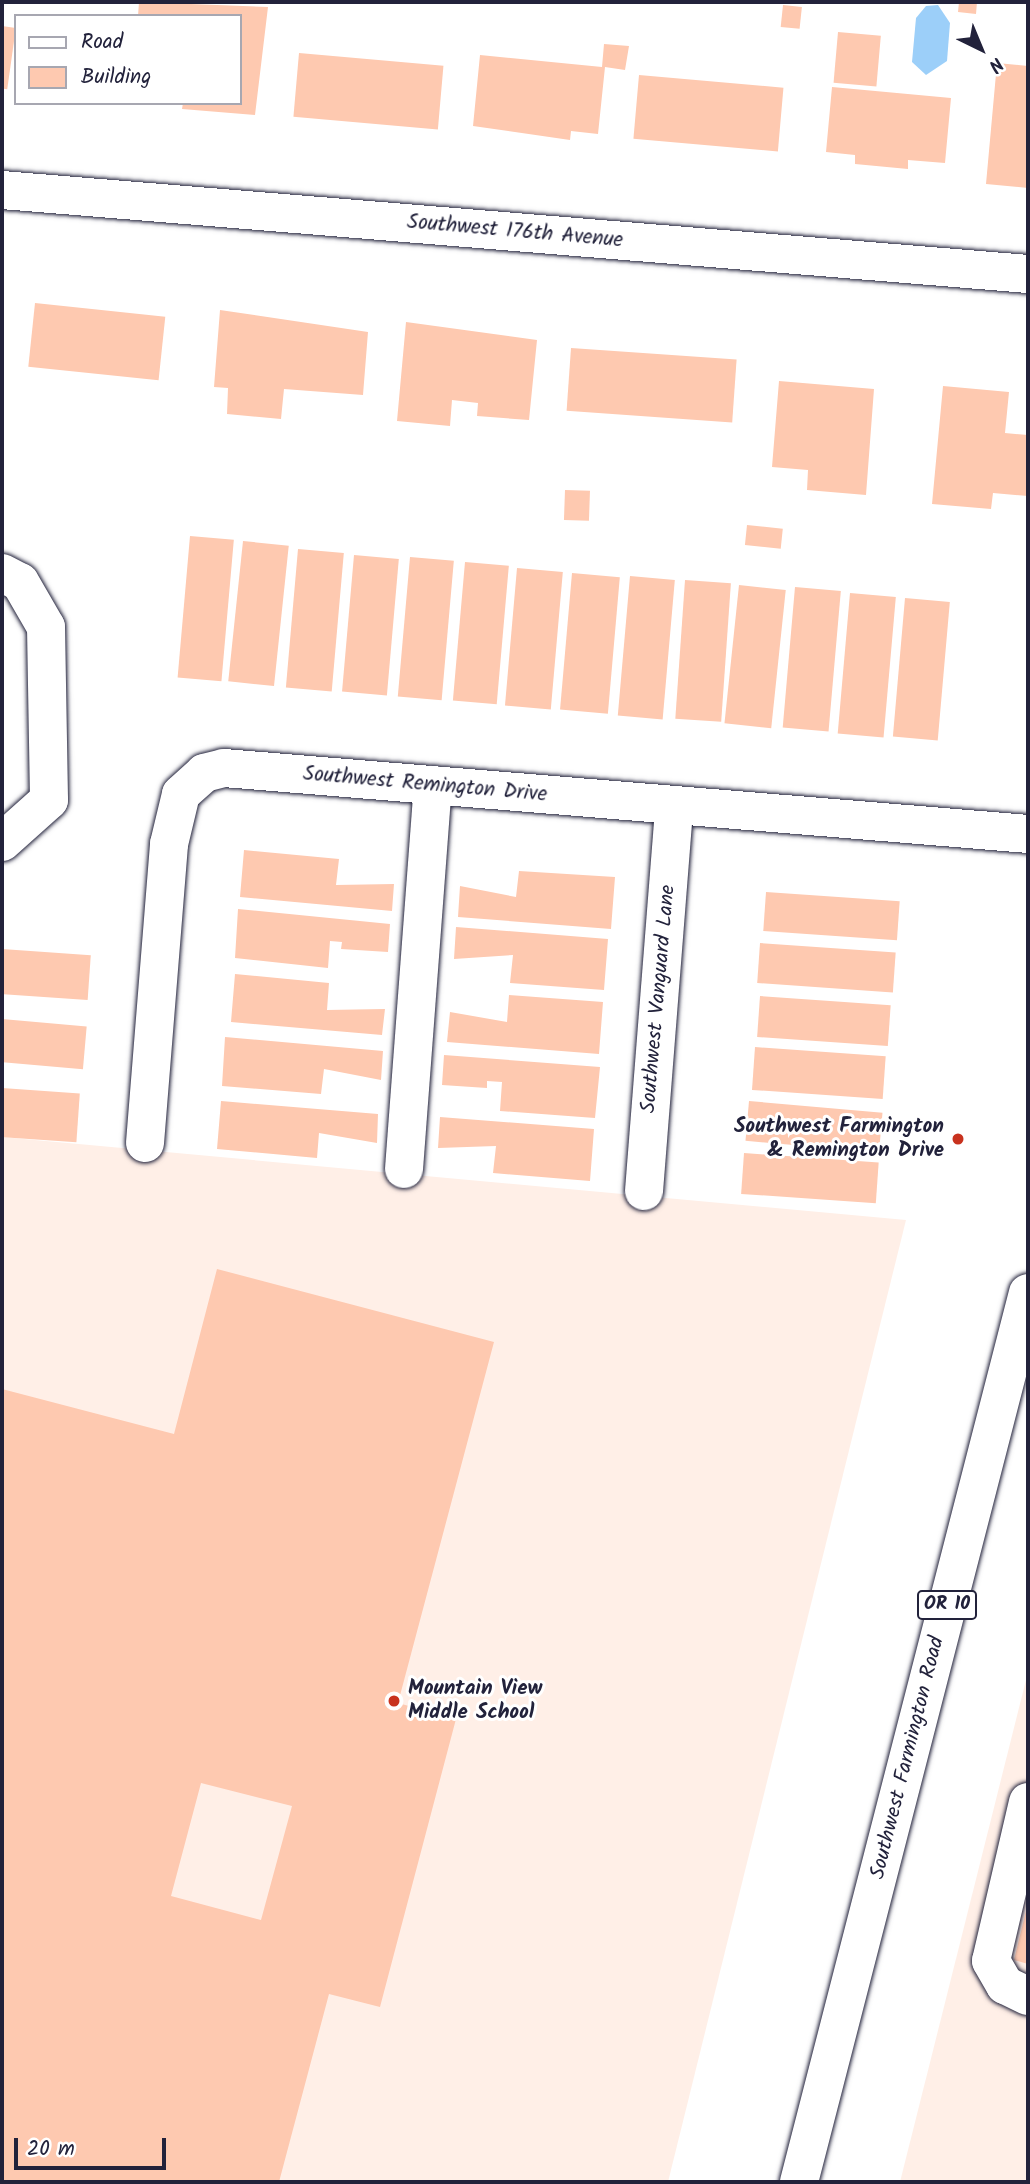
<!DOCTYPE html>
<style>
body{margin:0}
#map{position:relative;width:1030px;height:2184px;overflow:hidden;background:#fff;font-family:Kalam,sans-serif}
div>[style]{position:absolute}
.built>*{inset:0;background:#ffefe7}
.water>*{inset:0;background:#9ccff9}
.building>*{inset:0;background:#fec9b0;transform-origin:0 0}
.roads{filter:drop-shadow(0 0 2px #22223b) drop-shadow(0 0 2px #22223b)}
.minor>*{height:38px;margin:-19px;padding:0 19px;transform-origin:19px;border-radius:19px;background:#fff}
.major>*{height:38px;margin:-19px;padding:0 19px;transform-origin:19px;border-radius:19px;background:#fff}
.dots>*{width:19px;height:19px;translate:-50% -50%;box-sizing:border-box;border:4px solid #fff;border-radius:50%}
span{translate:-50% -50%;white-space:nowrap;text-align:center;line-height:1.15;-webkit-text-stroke:6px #fff;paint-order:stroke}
.shield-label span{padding:2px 5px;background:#fff;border:2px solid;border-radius:5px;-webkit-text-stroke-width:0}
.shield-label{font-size:19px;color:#22223b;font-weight:700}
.street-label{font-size:21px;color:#22223b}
.poi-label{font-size:21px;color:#22223b;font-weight:700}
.right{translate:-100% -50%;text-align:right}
.left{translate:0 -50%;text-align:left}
.frame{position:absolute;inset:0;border:4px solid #22223b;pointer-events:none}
.legend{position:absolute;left:14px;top:14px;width:228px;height:91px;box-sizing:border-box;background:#fff;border:2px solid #a7a7b1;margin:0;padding:9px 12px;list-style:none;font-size:21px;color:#22223b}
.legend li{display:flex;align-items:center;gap:14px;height:35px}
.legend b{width:35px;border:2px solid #a7a7b1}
.north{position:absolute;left:946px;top:14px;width:70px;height:70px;-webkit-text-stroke:5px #fff;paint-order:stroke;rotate:137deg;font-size:19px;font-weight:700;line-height:28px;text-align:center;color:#22223b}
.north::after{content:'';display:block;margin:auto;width:24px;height:32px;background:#22223b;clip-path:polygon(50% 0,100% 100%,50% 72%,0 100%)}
.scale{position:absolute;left:14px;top:2138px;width:152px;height:32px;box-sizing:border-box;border:4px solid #22223b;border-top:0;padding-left:9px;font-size:21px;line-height:24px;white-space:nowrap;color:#22223b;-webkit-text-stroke:5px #fff;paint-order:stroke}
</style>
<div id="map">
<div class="built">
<div style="clip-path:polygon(2px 1137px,906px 1220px,668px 2182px,2px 2182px)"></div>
<div style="clip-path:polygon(1028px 1672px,1028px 2182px,900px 2182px)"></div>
</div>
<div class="water">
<div style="clip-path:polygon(938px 5px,950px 23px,947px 61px,926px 75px,912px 62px,916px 18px,926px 6px)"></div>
</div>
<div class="building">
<div style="clip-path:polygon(139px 2px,268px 7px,255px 115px,182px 109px,183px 103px,240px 103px,240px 16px,138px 16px)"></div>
<div style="clip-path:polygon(959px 2px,977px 2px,976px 14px,958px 12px)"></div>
<div style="left:783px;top:5px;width:19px;height:22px;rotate:6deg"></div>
<div style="left:2px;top:26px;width:14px;height:62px;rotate:8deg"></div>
<div style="left:838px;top:32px;width:43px;height:51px;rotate:5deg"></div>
<div style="clip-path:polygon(604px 44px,629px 46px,625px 70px,605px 67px,598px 134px,571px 131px,570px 140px,473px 126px,480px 55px,602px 67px)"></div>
<div style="left:299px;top:53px;width:145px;height:64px;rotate:5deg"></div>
<div style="clip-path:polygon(997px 63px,1028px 66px,1028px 188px,986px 184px)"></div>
<div style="left:639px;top:75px;width:145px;height:64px;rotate:5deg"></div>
<div style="clip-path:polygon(832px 87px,951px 98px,945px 163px,908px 160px,908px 169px,855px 164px,855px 155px,826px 152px)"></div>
<div style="left:35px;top:303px;width:131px;height:64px;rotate:6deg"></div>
<div style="clip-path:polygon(220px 310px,368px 332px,363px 395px,284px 389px,281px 419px,227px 414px,228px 388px,214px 387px)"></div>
<div style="clip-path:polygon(406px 322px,537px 340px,529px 420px,477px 416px,478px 403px,452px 400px,450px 426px,397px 421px)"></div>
<div style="left:571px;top:348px;width:166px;height:63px;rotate:4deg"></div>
<div style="clip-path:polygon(779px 381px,874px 389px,866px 495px,807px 490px,808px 470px,772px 467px)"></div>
<div style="clip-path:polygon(943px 386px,1009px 392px,1005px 433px,1028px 435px,1028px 496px,993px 493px,991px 509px,932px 504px)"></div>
<div style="left:565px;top:490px;width:25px;height:30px;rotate:2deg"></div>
<div style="left:747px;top:525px;width:36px;height:20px;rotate:6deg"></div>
<div style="left:190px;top:536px;width:44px;height:142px;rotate:5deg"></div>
<div style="left:243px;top:541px;width:46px;height:141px;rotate:6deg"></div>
<div style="left:298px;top:549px;width:46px;height:139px;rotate:5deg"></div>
<div style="left:354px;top:555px;width:45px;height:137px;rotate:5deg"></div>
<div style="left:410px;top:557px;width:44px;height:140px;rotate:5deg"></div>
<div style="left:465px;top:562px;width:44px;height:139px;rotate:5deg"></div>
<div style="left:517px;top:568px;width:46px;height:138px;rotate:5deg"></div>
<div style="left:572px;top:573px;width:48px;height:137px;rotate:5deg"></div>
<div style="left:630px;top:576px;width:45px;height:140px;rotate:5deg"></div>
<div style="left:685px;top:580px;width:46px;height:139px;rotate:4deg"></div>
<div style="left:739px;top:585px;width:47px;height:139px;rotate:6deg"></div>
<div style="left:795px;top:587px;width:46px;height:141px;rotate:5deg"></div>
<div style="left:850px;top:593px;width:46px;height:141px;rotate:5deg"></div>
<div style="left:905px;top:598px;width:45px;height:139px;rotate:5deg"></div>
<div style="clip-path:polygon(244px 850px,339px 859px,336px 885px,394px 884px,392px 911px,240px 897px)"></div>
<div style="clip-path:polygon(519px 871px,615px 877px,611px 929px,458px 917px,460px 886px,516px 897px)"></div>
<div style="left:766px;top:892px;width:134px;height:39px;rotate:4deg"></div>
<div style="clip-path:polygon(238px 909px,390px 924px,388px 952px,341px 949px,342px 942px,330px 941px,328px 968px,235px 958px)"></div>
<div style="clip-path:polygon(456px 927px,608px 939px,604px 990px,510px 983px,513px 955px,454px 959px)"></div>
<div style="left:760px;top:943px;width:136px;height:40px;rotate:4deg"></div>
<div style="left:2px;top:949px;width:89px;height:45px;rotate:4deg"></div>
<div style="clip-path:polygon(235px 974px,329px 983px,327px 1010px,385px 1009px,382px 1035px,231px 1022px)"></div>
<div style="clip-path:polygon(509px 995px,603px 1002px,599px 1054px,447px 1042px,450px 1012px,507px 1022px)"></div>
<div style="left:760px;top:996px;width:131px;height:41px;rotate:4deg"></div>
<div style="left:2px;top:1019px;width:85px;height:43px;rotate:5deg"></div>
<div style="clip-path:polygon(225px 1037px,383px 1051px,381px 1080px,324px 1069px,321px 1094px,222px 1086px)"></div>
<div style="left:755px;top:1047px;width:131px;height:43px;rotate:4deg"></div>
<div style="clip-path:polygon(444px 1055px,600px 1067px,595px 1118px,500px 1111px,502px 1082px,487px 1081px,487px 1088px,442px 1085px)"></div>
<div style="left:2px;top:1088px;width:78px;height:49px;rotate:4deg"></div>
<div style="clip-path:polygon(221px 1101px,378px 1114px,377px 1143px,319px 1133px,317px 1158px,217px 1149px)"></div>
<div style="left:749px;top:1101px;width:134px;height:40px;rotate:5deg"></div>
<div style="clip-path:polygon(440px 1117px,594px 1129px,590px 1181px,493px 1173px,496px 1146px,438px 1148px)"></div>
<div style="left:744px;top:1153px;width:135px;height:41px;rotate:4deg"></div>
<div style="clip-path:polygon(evenodd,217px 1269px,494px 1342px,398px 1703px,456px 1719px,380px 2007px,329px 1994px,279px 2182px,2px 2182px,2px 1389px,174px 1434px,217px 1269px,201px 1783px,292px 1806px,261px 1920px,171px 1896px,201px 1783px)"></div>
<div style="clip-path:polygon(1027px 1907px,1028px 1907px,1028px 1964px,1014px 1960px)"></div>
</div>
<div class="roads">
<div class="minor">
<div style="left:2px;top:190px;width:1029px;rotate:4.68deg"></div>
<div style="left:2px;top:573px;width:20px;rotate:27deg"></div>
<div style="left:20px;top:582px;width:52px;rotate:60deg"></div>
<div style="left:46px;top:627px;width:173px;rotate:89deg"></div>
<div style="left:49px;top:800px;width:63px;rotate:138.2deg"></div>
<div style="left:145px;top:1143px;width:300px;rotate:-85.4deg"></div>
<div style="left:169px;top:844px;width:51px;rotate:-76.5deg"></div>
<div style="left:181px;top:794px;width:31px;rotate:-42deg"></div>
<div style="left:204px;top:773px;width:21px;rotate:-14deg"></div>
<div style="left:224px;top:768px;width:807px;rotate:4.69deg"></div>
<div style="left:404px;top:1169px;width:385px;rotate:-85.7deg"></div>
<div style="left:644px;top:1191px;width:386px;rotate:-85.5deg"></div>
<div style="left:1028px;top:1802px;width:163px;rotate:103.1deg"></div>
<div style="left:991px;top:1961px;width:28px;rotate:60deg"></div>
<div style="left:1005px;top:1985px;width:25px;rotate:26deg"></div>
</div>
<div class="major">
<div style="left:799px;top:2182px;width:918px;rotate:-75.56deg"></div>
</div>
</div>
<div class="dots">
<div style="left:958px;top:1139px;background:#c8321e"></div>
<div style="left:394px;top:1701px;background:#c8321e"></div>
</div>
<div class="shield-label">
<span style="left:947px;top:1605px">OR 10</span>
</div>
<div class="street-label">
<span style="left:515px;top:232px;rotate:5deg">Southwest 176th Avenue</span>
<span style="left:425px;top:785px;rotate:5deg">Southwest Remington Drive</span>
<span style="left:659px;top:999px;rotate:-85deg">Southwest Vanguard Lane</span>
<span style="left:908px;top:1758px;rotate:-76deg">Southwest Farmington Road</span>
</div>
<div class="poi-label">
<span class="right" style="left:944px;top:1139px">Southwest Farmington<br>&amp; Remington Drive</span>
<span class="left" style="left:408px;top:1701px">Mountain View<br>Middle School</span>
</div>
<div class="frame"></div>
<ul class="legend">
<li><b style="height:9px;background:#fff"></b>Road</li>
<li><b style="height:19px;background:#fec9b0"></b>Building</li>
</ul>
<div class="north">N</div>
<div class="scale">20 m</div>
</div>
